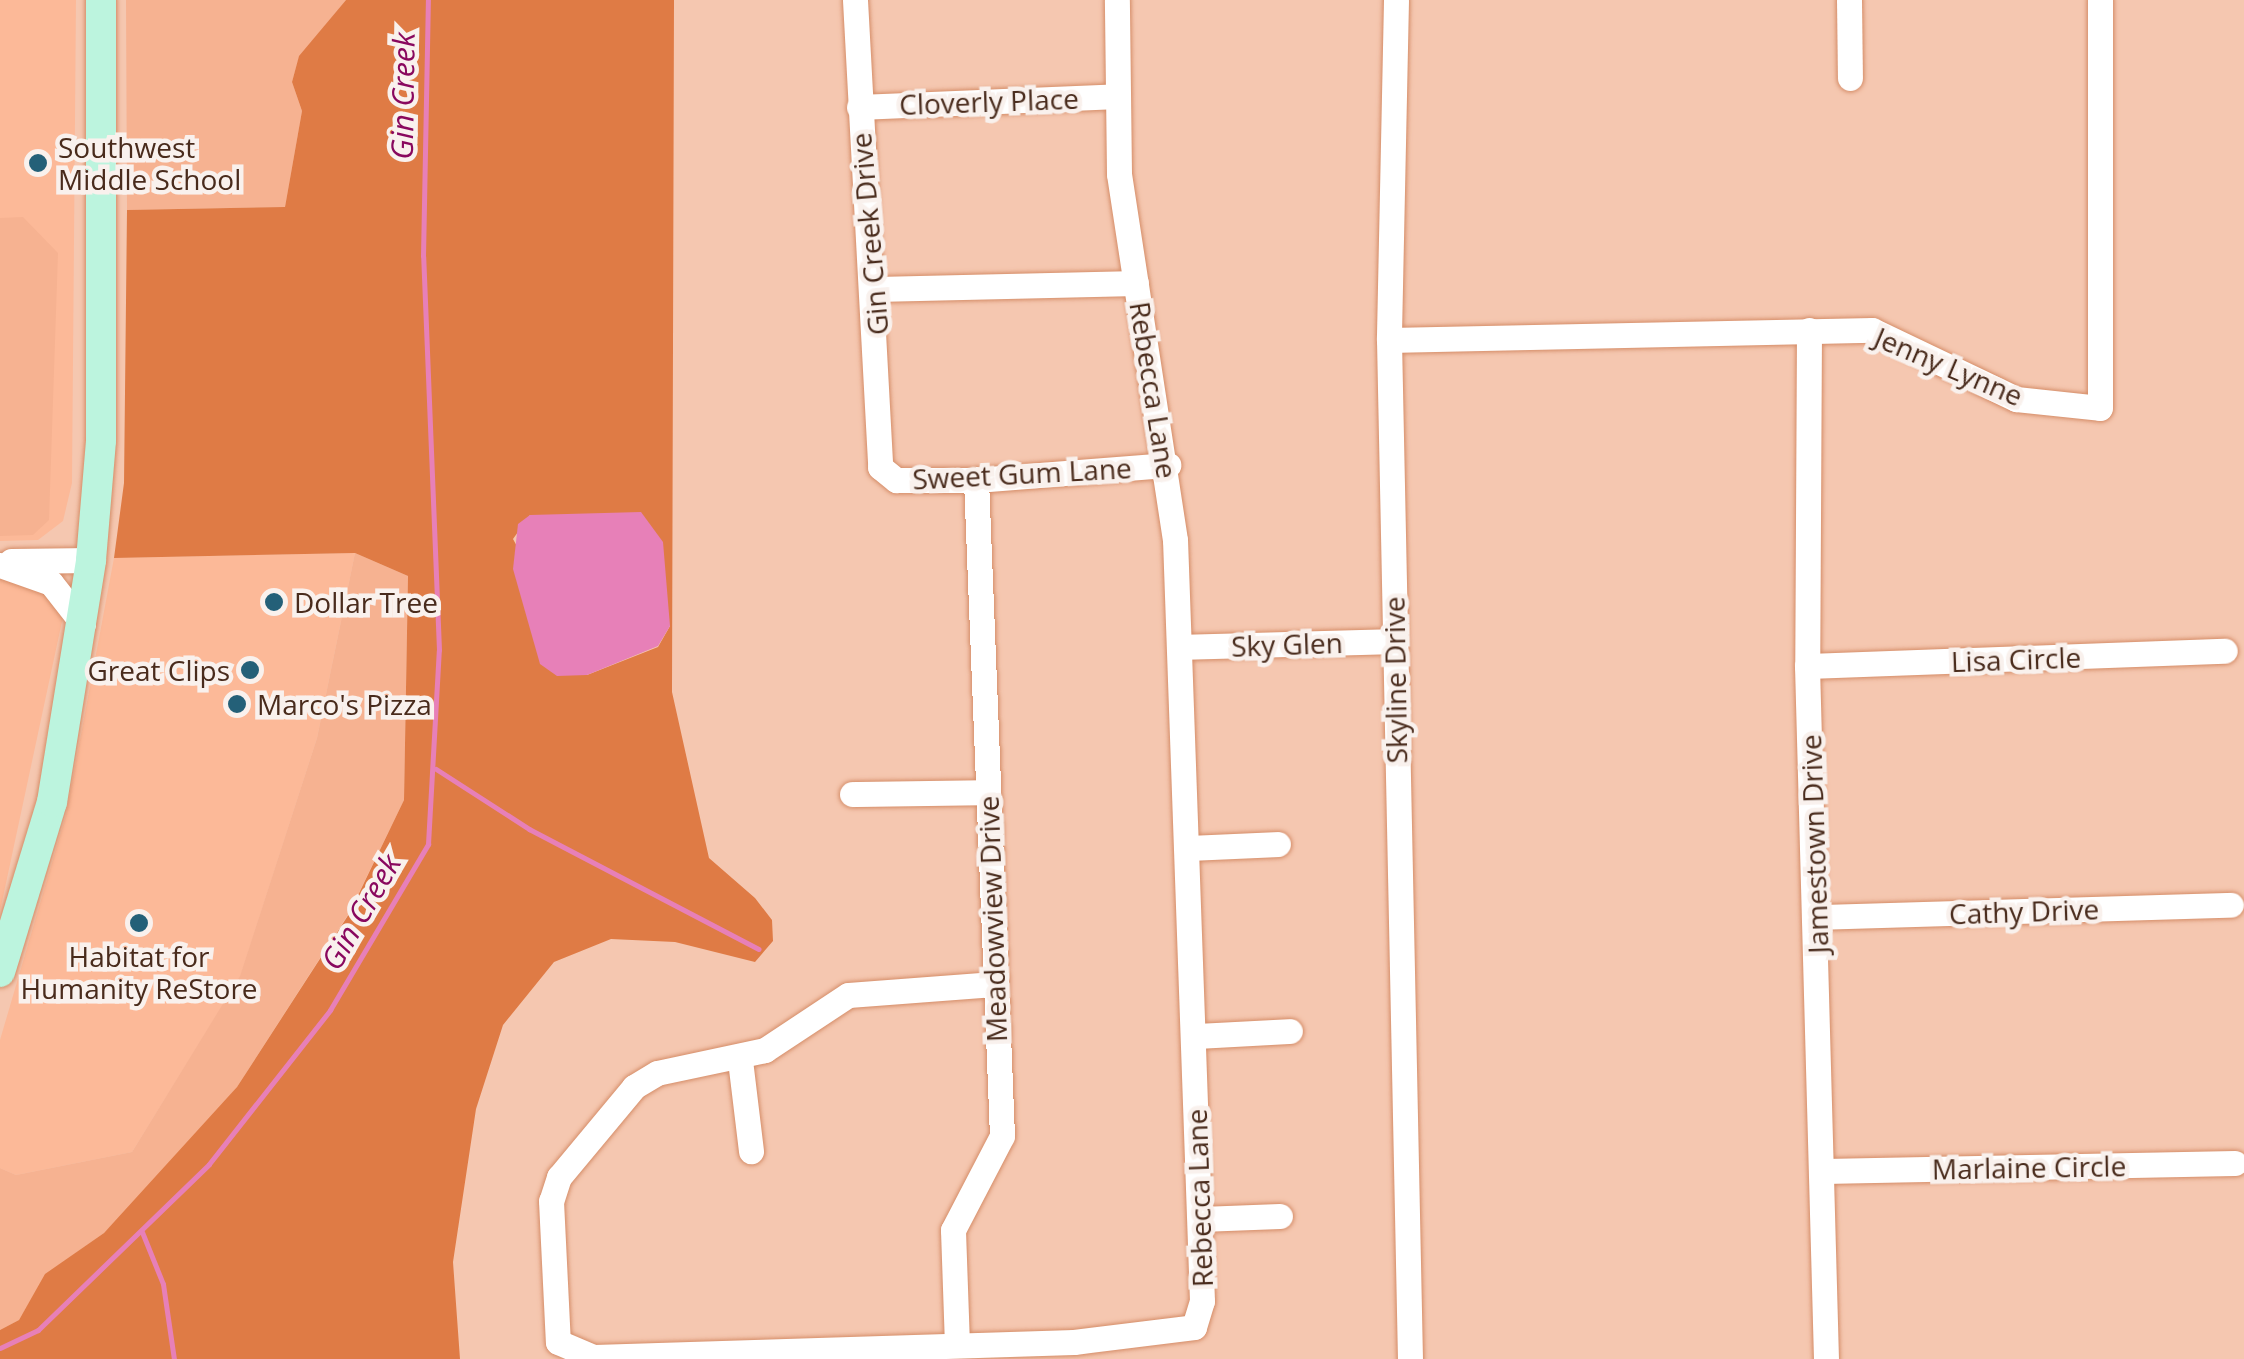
<!DOCTYPE html>
<style>
body{margin:0}
#map{position:relative;width:2244px;height:1359px;overflow:hidden;background:#f5c7b0;font-family:"Open Sans",sans-serif}
div>[style]{position:absolute}
.built>*{inset:0;background:#fcb998}
.green>*{inset:0;background:#f6b291}
.forest>*{inset:0;background:#df7b45}
.water>*{inset:0;background:#e780b8}
.stream>*{height:5px;margin:-2.5px;padding:0 2.5px;transform-origin:2.5px;border-radius:2.5px;background:#e780b8}
.roads{filter:drop-shadow(0 0 2px #d58d68) drop-shadow(0 0 2px #d58d68)}
.minor>*{height:25px;margin:-12.5px;padding:0 12.5px;transform-origin:12.5px;border-radius:12.5px;background:#fff}
.major>*{height:30px;margin:-15px;padding:0 15px;transform-origin:15px;border-radius:15px;background:#bcf4de}
.dots>*{width:28px;height:28px;translate:-50% -50%;box-sizing:border-box;border:5px solid #f9f1ed;border-radius:50%}
span{translate:-50% -50%;white-space:nowrap;text-align:center;line-height:1.15;-webkit-text-stroke:9px #f9f1ed;paint-order:stroke}
.street-label{font-size:28px;color:#492b1c}
.poi-label{font-size:28px;color:#492b1c}
.left{translate:0 -50%;text-align:left}
.right{translate:-100% -50%;text-align:right}
.water-label{font-size:30px;color:#89085e;font-style:italic}
</style>
<div id="map">
<div class="built">
<div style="clip-path:polygon(0 0,76px 0,72px 483px,63px 521px,38px 540px,0 541px)"></div>
<div style="clip-path:polygon(355px 553px,317px 738px,240px 977px,132px 1152px,16px 1175px,0 1168px,0 1040px,66px 815px,114px 558px)"></div>
<div style="clip-path:polygon(0 576px,30px 579px,64px 612px,0 911px)"></div>
</div>
<div class="green">
<div style="clip-path:polygon(126px 0,346px 0,299px 57px,292px 82px,302px 111px,285px 207px,127px 210px)"></div>
<div style="clip-path:polygon(23px 217px,58px 253px,49px 520px,33px 535px,0 536px,0 218px)"></div>
<div style="clip-path:polygon(355px 553px,408px 576px,404px 800px,349px 913px,237px 1087px,177px 1160px,104px 1233px,46px 1274px,19px 1320px,0 1330px,0 1168px,16px 1175px,132px 1152px,240px 976px,317px 738px)"></div>
</div>
<div class="forest">
<div style="clip-path:polygon(evenodd,346px 0,674px 0,672px 692px,709px 858px,755px 898px,772px 920px,773px 941px,755px 962px,675px 942px,611px 939px,554px 962px,503px 1025px,476px 1109px,453px 1262px,460px 1359px,0 1359px,0 1330px,19px 1320px,45px 1274px,104px 1233px,237px 1087px,349px 914px,404px 800px,408px 576px,355px 553px,114px 558px,124px 483px,127px 210px,285px 207px,302px 111px,292px 82px,299px 56px,346px 0,530px 515px,670px 626px,658px 647px,587px 675px,513px 539px,530px 515px)"></div>
</div>
<div class="water">
<div style="clip-path:polygon(641px 512px,663px 542px,670px 626px,658px 646px,587px 675px,557px 676px,540px 664px,513px 569px,518px 524px,530px 515px)"></div>
</div>
<div class="stream">
<div style="left:436px;top:769px;width:111px;rotate:32.8deg"></div>
<div style="left:529px;top:829px;width:259px;rotate:27.6deg"></div>
<div style="left:142px;top:1232px;width:56px;rotate:68deg"></div>
<div style="left:163px;top:1284px;width:76px;rotate:81.7deg"></div>
<div style="left:0;top:1348px;width:42px;rotate:-25.3deg"></div>
<div style="left:38px;top:1330px;width:238px;rotate:-44.1deg"></div>
<div style="left:209px;top:1164px;width:196px;rotate:-51.8deg"></div>
<div style="left:330px;top:1010px;width:193px;rotate:-59.4deg"></div>
<div style="left:428px;top:844px;width:194px;rotate:-86.8deg"></div>
<div style="left:439px;top:650px;width:394px;rotate:-92.3deg"></div>
<div style="left:423px;top:256px;width:256px;rotate:-88.9deg"></div>
</div>
<div class="roads">
<div class="minor">
<div style="left:855px;top:0;width:468px;rotate:86.9deg"></div>
<div style="left:880px;top:467px;width:21px;rotate:39deg"></div>
<div style="left:896px;top:480px;width:80px"></div>
<div style="left:976px;top:480px;width:193px;rotate:-4.5deg"></div>
<div style="left:1396px;top:0;width:340px;rotate:91.2deg"></div>
<div style="left:1389px;top:340px;width:1019px;rotate:88.82deg"></div>
<div style="left:1849px;top:0;width:78px;rotate:89.3deg"></div>
<div style="left:859px;top:107px;width:259px;rotate:-2.4deg"></div>
<div style="left:877px;top:289px;width:259px;rotate:-1.3deg"></div>
<div style="left:1809px;top:330px;width:336px;rotate:90.3deg"></div>
<div style="left:1807px;top:666px;width:693px;rotate:88.43deg"></div>
<div style="left:1389px;top:340px;width:483px;rotate:-1.2deg"></div>
<div style="left:1872px;top:330px;width:160px;rotate:25.6deg"></div>
<div style="left:2016px;top:399px;width:84px;rotate:6.1deg"></div>
<div style="left:2100px;top:408px;width:408px;rotate:-90deg"></div>
<div style="left:11px;top:561px;width:80px;rotate:-0.7deg"></div>
<div style="left:0;top:565px;width:54px;rotate:19.4deg"></div>
<div style="left:51px;top:583px;width:52px;rotate:52deg"></div>
<div style="left:1180px;top:647px;width:214px;rotate:-1.6deg"></div>
<div style="left:1807px;top:666px;width:418px;rotate:-2.1deg"></div>
<div style="left:852px;top:794px;width:135px;rotate:-0.8deg"></div>
<div style="left:1190px;top:848px;width:88px;rotate:-2.6deg"></div>
<div style="left:1818px;top:917px;width:413px;rotate:-1.7deg"></div>
<div style="left:994px;top:984px;width:146px;rotate:175.7deg"></div>
<div style="left:848px;top:995px;width:100px;rotate:146.5deg"></div>
<div style="left:765px;top:1050px;width:110px;rotate:168deg"></div>
<div style="left:657px;top:1073px;width:27px;rotate:149deg"></div>
<div style="left:634px;top:1087px;width:117px;rotate:129.8deg"></div>
<div style="left:559px;top:1177px;width:25px;rotate:108deg"></div>
<div style="left:551px;top:1201px;width:141px;rotate:87.2deg"></div>
<div style="left:558px;top:1342px;width:39px;rotate:23deg"></div>
<div style="left:594px;top:1357px;width:480px;rotate:-1.8deg"></div>
<div style="left:1074px;top:1342px;width:121px;rotate:-7.1deg"></div>
<div style="left:1194px;top:1327px;width:27px;rotate:-73deg"></div>
<div style="left:1202px;top:1301px;width:761px;rotate:-92.03deg"></div>
<div style="left:1175px;top:540px;width:370px;rotate:-98.7deg"></div>
<div style="left:1119px;top:174px;width:174px;rotate:-90.7deg"></div>
<div style="left:1195px;top:1036px;width:95px;rotate:-3deg"></div>
<div style="left:740px;top:1060px;width:92px;rotate:83.1deg"></div>
<div style="left:1823px;top:1171px;width:412px;rotate:-1.1deg"></div>
<div style="left:1200px;top:1219px;width:80px;rotate:-2.1deg"></div>
<div style="left:957px;top:1345px;width:115px;rotate:-92deg"></div>
<div style="left:953px;top:1230px;width:106px;rotate:-62.5deg"></div>
<div style="left:1002px;top:1136px;width:657px;rotate:-92.27deg"></div>
</div>
<div class="major">
<div style="left:0;top:972px;width:178px;rotate:-73deg"></div>
<div style="left:52px;top:802px;width:245px;rotate:-80.8deg"></div>
<div style="left:91px;top:560px;width:119px;rotate:-85.2deg"></div>
<div style="left:101px;top:441px;width:441px;rotate:-90deg"></div>
</div>
</div>
<div class="dots">
<div style="left:38px;top:163px;background:#246078"></div>
<div style="left:274px;top:602px;background:#246078"></div>
<div style="left:250px;top:670px;background:#246078"></div>
<div style="left:237px;top:704px;background:#246078"></div>
<div style="left:139px;top:923px;background:#246078"></div>
</div>
<div class="street-label">
<span style="left:989px;top:101px;rotate:-2deg">Cloverly Place</span>
<span style="left:869px;top:234px;rotate:-95deg">Gin Creek Drive</span>
<span style="left:1949px;top:366px;rotate:23deg">Jenny Lynne</span>
<span style="left:1154px;top:390px;rotate:81deg">Rebecca Lane</span>
<span style="left:1022px;top:473px;rotate:-3deg">Sweet Gum Lane</span>
<span style="left:1287px;top:644px;rotate:-2deg">Sky Glen</span>
<span style="left:2016px;top:659px;rotate:-2deg">Lisa Circle</span>
<span style="left:1395px;top:680px;rotate:-91deg">Skyline Drive</span>
<span style="left:1814px;top:844px;rotate:-92deg">Jamestown Drive</span>
<span style="left:2024px;top:911px;rotate:-2deg">Cathy Drive</span>
<span style="left:992px;top:919px;rotate:-92deg">Meadowview Drive</span>
<span style="left:2029px;top:1167px;rotate:-1deg">Marlaine Circle</span>
<span style="left:1199px;top:1198px;rotate:-92deg">Rebecca Lane</span>
</div>
<div class="poi-label">
<span class="left" style="left:58px;top:163px">Southwest<br>Middle School</span>
<span class="left" style="left:294px;top:602px">Dollar Tree</span>
<span class="right" style="left:230px;top:670px">Great Clips</span>
<span class="left" style="left:257px;top:704px">Marco's Pizza</span>
<span style="left:139px;top:972px">Habitat for<br>Humanity ReStore</span>
</div>
<div class="water-label">
<span style="left:403px;top:96px;rotate:-89deg">Gin Creek</span>
<span style="left:361px;top:912px;rotate:-60deg">Gin Creek</span>
</div>
</div>
